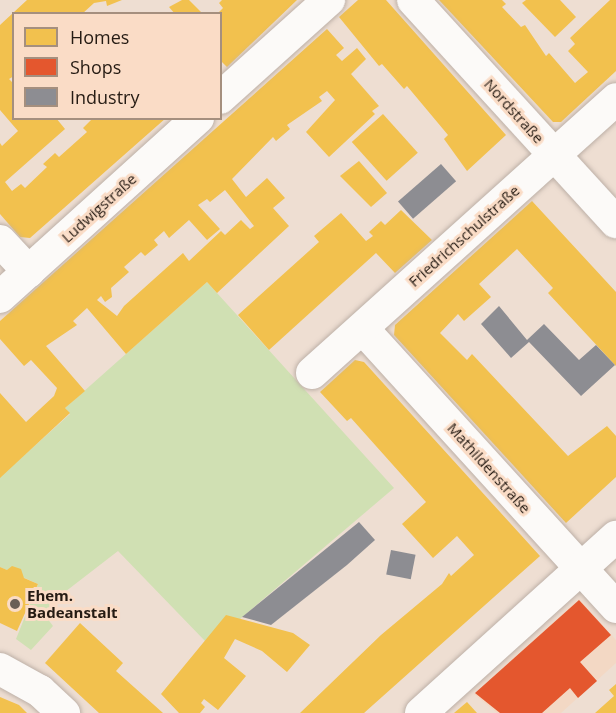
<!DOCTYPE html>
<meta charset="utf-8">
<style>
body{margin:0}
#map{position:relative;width:616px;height:713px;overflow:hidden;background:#eeded2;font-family:"Open Sans",sans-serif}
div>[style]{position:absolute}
.built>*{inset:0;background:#f3d8c4}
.green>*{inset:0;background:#d0e0b3}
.homes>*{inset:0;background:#f2c14e;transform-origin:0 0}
.shops>*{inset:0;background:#e4572e}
.industry>*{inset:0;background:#8d8d92;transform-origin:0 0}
.roads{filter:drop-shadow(0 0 2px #bdb0a7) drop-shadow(0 0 2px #bdb0a7)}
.minor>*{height:32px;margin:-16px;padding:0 16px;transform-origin:16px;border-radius:16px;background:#fcfaf8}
.dots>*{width:16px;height:16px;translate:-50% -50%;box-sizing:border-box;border:3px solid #fadcc6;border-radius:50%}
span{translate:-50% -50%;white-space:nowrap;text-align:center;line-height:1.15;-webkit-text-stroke:6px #fadcc6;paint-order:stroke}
.street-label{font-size:15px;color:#251b13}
.poi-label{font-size:15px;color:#251b13;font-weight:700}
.left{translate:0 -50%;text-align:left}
.legend{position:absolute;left:12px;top:12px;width:210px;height:108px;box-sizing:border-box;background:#fadcc6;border:2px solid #a58f7e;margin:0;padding:8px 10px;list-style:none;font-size:18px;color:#251b13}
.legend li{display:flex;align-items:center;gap:12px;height:30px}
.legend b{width:30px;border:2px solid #a58f7e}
</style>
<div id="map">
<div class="built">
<div style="clip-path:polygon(579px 599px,616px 640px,616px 663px,561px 713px,497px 713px,474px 694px)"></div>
</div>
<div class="green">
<div style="clip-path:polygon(207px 282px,394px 488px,240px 619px,205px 641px,118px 551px,61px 595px,47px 618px,53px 626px,31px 650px,16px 639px,38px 584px,0 567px,0 477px,70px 414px,65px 408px)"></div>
</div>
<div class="homes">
<div style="clip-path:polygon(27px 0,122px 0,107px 6px,106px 1px,94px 3px,82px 14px,14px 14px,14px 76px,9px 79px,14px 84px,14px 118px,56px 118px,65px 129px,5px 182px,12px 191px,21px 184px,25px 188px,47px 167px,43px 164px,55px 153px,59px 157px,87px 132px,83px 128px,93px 118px,166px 118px,30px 238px,20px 237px,0 214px,0 143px,2px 146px,18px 131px,0 110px,0 25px)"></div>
<div style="clip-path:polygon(182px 0,189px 0,203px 14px,175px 14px,169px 7px)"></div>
<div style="clip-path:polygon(222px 0,297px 0,227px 67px,220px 60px,220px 14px,217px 14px,223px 8px,219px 3px)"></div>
<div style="clip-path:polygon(358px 0,386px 0,506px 135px,467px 171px,444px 139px,448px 135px,407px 86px,404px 89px,382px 64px,379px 66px,339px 17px)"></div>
<div style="clip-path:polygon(439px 0,502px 0,506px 4px,502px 7px,521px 27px,525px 25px,546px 56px,549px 53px,575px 83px,588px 72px,568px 51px,575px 44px,570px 38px,610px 0,616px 0,616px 71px,561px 122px,553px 122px)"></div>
<div style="clip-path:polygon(526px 0,560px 0,576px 17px,555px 37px,522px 3px)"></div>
<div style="clip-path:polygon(evenodd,327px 29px,344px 48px,336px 55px,342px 61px,357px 48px,366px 59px,351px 74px,379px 106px,372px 111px,375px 114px,329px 157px,306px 132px,335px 100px,327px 91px,319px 97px,322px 101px,287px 125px,290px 129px,276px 141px,273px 137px,232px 179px,246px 197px,267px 178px,285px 198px,273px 208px,289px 226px,217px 293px,207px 282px,126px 354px,87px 308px,73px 321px,77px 325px,46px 346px,85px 391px,65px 408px,70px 413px,0 478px,0 393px,26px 422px,54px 396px,57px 388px,31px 360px,24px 366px,0 339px,0 321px,327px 29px,225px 190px,254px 226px,250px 229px,241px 220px,225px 235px,221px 231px,189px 261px,183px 253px,124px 306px,117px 316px,97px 300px,101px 296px,105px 302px,112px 297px,111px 288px,129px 272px,124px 267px,141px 252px,145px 256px,158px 245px,154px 240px,164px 231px,169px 238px,189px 220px,207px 240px,220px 229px,198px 205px,207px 199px,210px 202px,225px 190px)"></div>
<div style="left:383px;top:114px;width:52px;height:42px;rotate:48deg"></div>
<div style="clip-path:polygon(359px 161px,387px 193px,371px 207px,340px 176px)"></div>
<div style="clip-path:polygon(532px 201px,616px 292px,616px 366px,548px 293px,553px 288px,517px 249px,479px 284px,491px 297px,464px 321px,458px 314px,440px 333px,467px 360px,472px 354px,568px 456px,607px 426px,616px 436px,616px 477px,566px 523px,394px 335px,395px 325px)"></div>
<div style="clip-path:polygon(401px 210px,432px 240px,395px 273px,376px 253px,269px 350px,238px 315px,319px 242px,314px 236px,341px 213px,366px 241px,373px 236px,369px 232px,381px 221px,385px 225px)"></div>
<div style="clip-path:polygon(355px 360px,364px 362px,540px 556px,364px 713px,300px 713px,381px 635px,442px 584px,449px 573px,451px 576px,474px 555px,457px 536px,433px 558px,402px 524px,426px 502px,351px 418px,347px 421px,320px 392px)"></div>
<div style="clip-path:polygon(12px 566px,21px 569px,24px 578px,38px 584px,17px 631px,0 623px,0 567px,7px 570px)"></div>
<div style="clip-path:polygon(226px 615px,293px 633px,310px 645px,287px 672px,262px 651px,235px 639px,224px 658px,246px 676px,218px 710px,204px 699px,201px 703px,205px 707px,200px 713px,179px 713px,161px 694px)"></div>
<div style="clip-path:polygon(80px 623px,123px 663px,116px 671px,163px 713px,99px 713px,45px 663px)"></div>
<div style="clip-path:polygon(616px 684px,616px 713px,595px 713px,614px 696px,609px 690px)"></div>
<div style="clip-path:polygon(0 697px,19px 705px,27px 713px,0 713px)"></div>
<div style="clip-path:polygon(467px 702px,477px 713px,454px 713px)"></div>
</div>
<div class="shops">
<div style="clip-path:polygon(579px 600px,611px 635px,580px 662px,597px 681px,578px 698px,570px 688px,542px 713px,500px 713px,475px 693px)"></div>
</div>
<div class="industry">
<div style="left:441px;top:164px;width:23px;height:57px;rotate:49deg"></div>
<div style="clip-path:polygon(499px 306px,527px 340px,544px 324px,579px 360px,596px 345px,615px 365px,581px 396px,529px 342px,511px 358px,481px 324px)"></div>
<div style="clip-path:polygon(359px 522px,375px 540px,347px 565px,271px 625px,242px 617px)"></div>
<div style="left:391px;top:550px;width:25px;height:25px;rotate:11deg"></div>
</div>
<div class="roads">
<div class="minor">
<div style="left:413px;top:0;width:301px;rotate:47.6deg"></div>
<div style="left:220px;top:98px;width:147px;rotate:-42deg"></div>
<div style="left:0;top:241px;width:42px;rotate:46.9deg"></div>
<div style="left:0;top:297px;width:267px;rotate:-42.1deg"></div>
<div style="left:363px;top:329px;width:376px;rotate:47.7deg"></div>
<div style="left:312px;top:373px;width:409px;rotate:-42deg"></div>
<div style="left:0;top:669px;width:46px;rotate:28.8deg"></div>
<div style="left:40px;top:691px;width:33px;rotate:43deg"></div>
<div style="left:421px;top:713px;width:263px;rotate:-42.1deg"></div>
</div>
</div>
<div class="dots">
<div style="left:15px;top:604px;background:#6b5f56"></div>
</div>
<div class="street-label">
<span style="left:514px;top:111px;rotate:48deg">Nordstraße</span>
<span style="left:99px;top:208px;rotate:-42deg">Ludwigstraße</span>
<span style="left:464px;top:236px;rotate:-42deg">Friedrichschulstraße</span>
<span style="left:489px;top:468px;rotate:48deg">Mathildenstraße</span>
</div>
<div class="poi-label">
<span class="left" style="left:27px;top:604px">Ehem.<br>Badeanstalt</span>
</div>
<ul class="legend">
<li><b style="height:16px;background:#f2c14e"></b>Homes</li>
<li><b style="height:16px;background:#e4572e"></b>Shops</li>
<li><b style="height:16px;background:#8d8d92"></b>Industry</li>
</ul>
</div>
